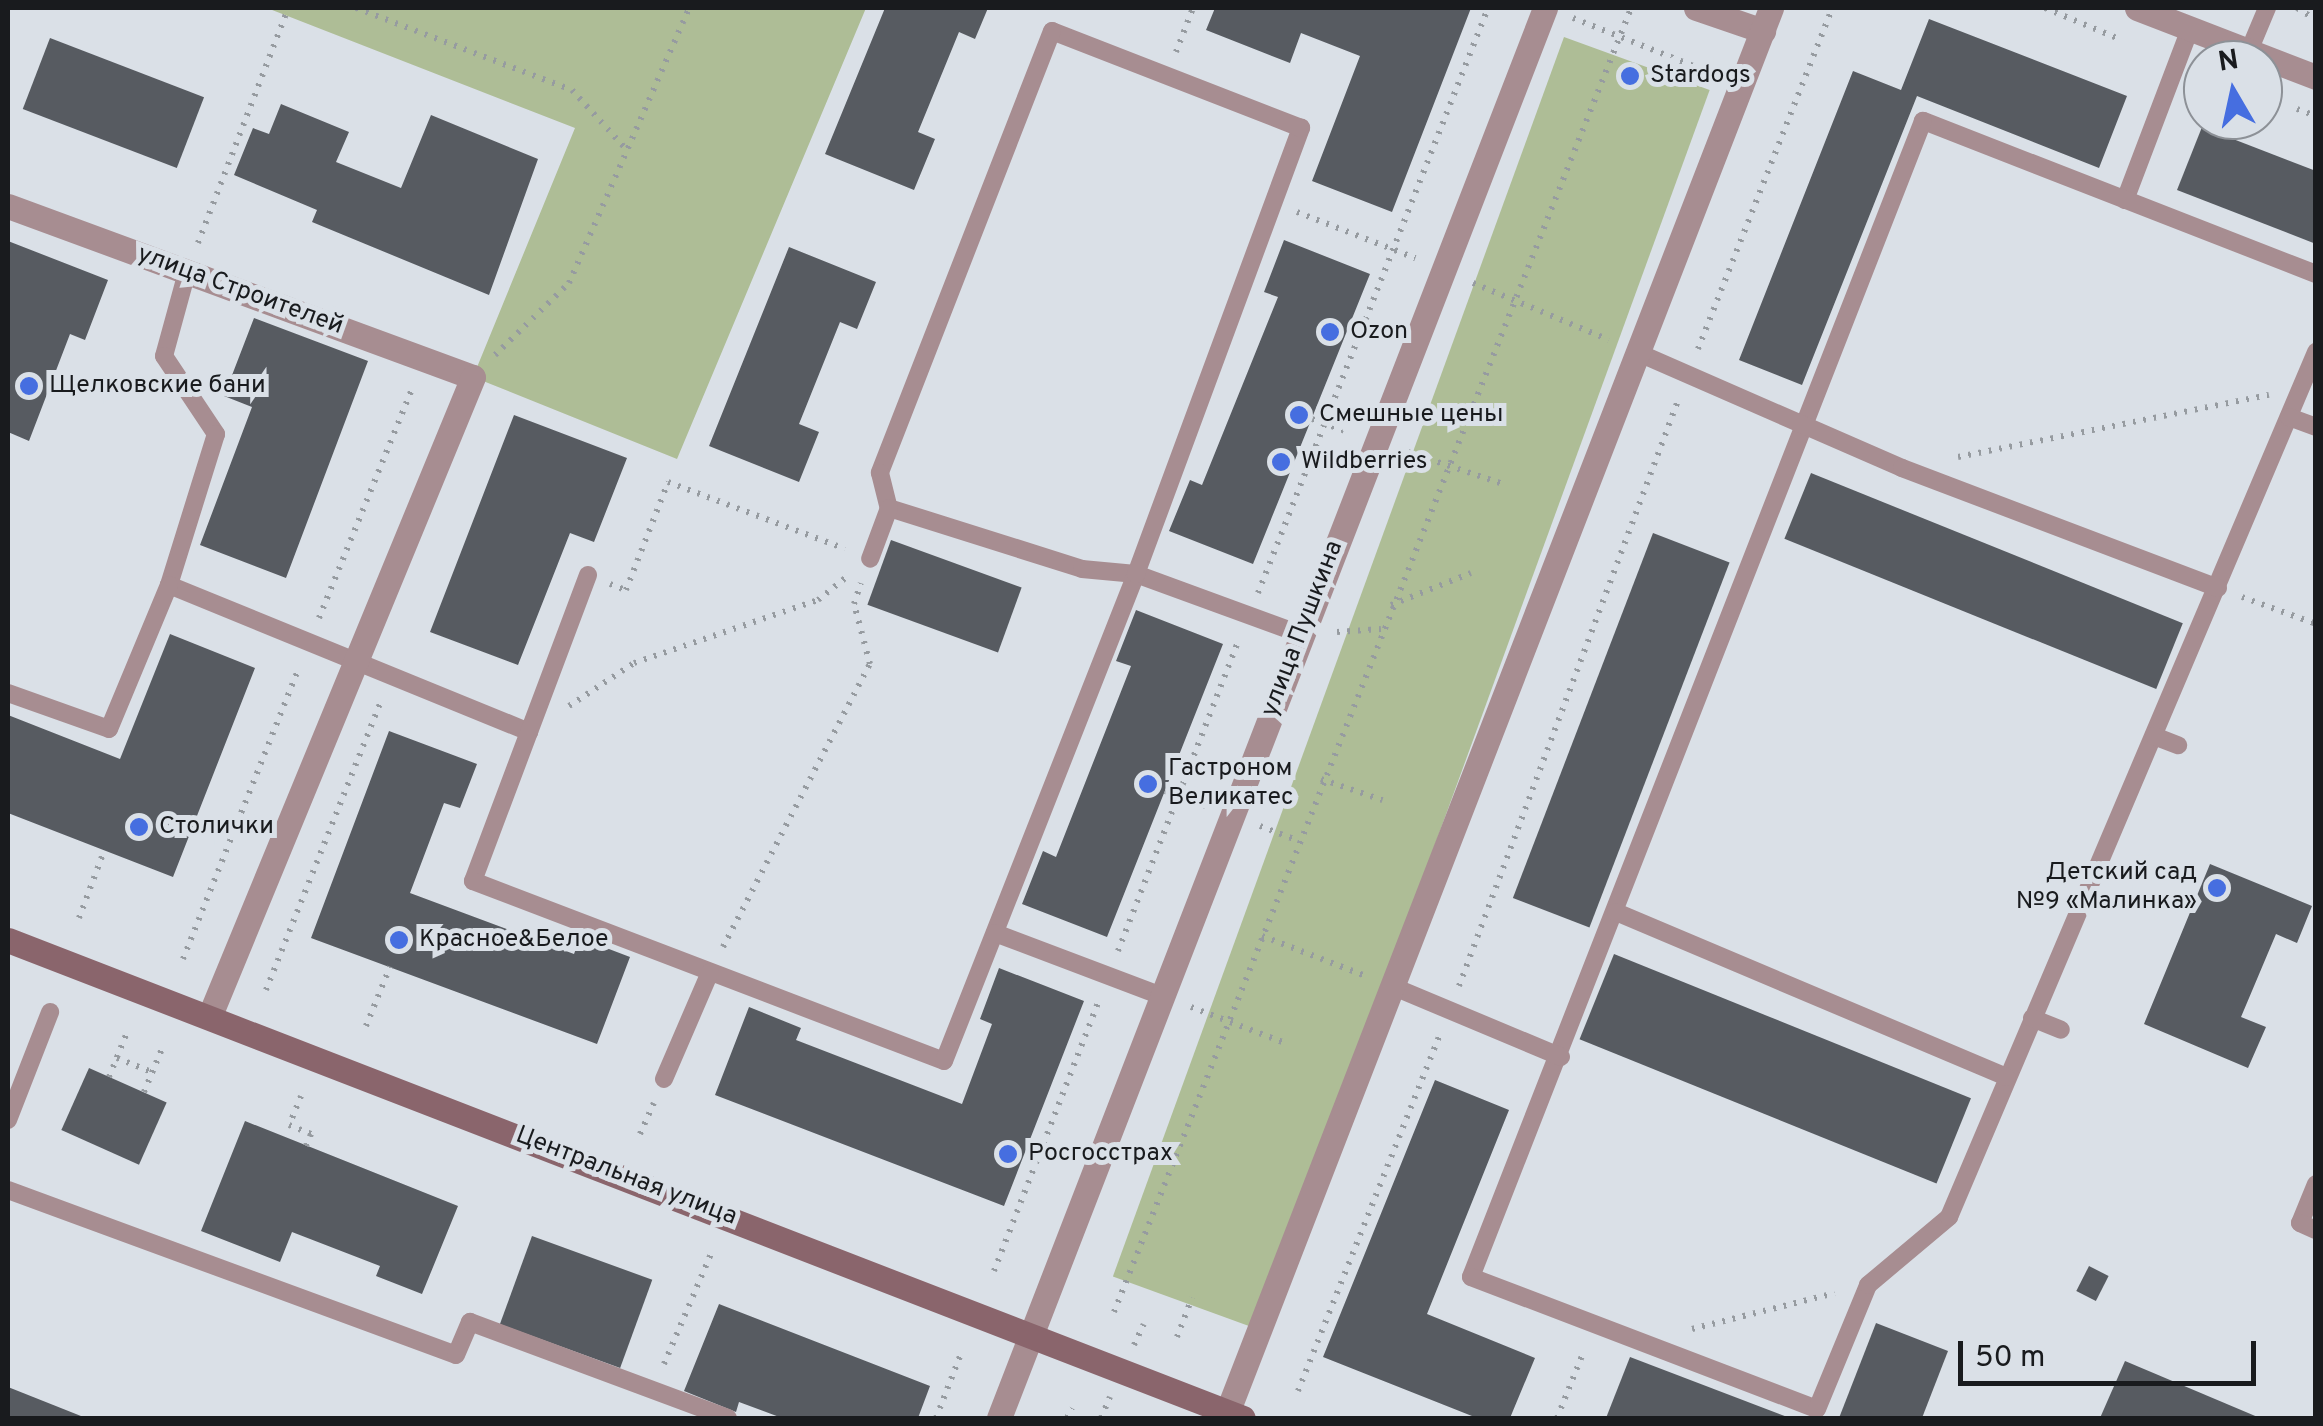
<!DOCTYPE html>
<meta charset="utf-8">
<style>
body{margin:0}
#map{position:relative;width:2323px;height:1426px;overflow:hidden;background:#dae0e7;font-family:Overpass,sans-serif}
div>[style]{position:absolute}
.green>*{inset:0;background:#aebd96;transform-origin:0 0}
.building>*{inset:0;background:#575b61;transform-origin:0 0}
.path>*{height:6px;margin-top:-3px;transform-origin:0;background:repeating-linear-gradient(90deg,#969ba0 0 2.5px,transparent 0 10.5px)}
.service>*{height:18px;margin:-9px;padding:0 9px;transform-origin:9px;border-radius:9px;background:#a78d91}
.minor>*{height:25px;margin:-12.5px;padding:0 12.5px;transform-origin:12.5px;border-radius:12.5px;background:#a78d91}
.tertiary>*{height:25px;margin:-12.5px;padding:0 12.5px;transform-origin:12.5px;border-radius:12.5px;background:#a78d91}
.secondary>*{height:25px;margin:-12.5px;padding:0 12.5px;transform-origin:12.5px;border-radius:12.5px;background:#8a656c}
.dots>*{width:28px;height:28px;translate:-50% -50%;box-sizing:border-box;border:5px solid #dae0e7;border-radius:50%}
span{translate:-50% -50%;white-space:nowrap;text-align:center;line-height:1.15;-webkit-text-stroke:10px #dae0e7;paint-order:stroke}
.poi-label{font-size:25px;color:#191b1e}
.left{translate:0 -50%;text-align:left}
.right{translate:-100% -50%;text-align:right}
.street-label{font-size:25px;color:#191b1e}
.frame{position:absolute;inset:0;border:10px solid #191b1e;pointer-events:none}
.north{position:absolute;left:2183px;top:40px;width:100px;height:100px;box-sizing:border-box;background:#dae0e7;border:2px solid #8d9197;border-radius:50%;rotate:351deg;font-size:28px;font-weight:700;line-height:40px;text-align:center;color:#191b1e}
.north::after{content:'';display:block;margin:auto;width:35px;height:45px;background:#466ee0;clip-path:polygon(50% 0,100% 100%,50% 72%,0 100%)}
.scale{position:absolute;left:1958px;top:1341px;width:298px;height:45px;box-sizing:border-box;border:5px solid #191b1e;border-top:0;padding-left:12px;font-size:30px;line-height:35px;white-space:nowrap;color:#191b1e;-webkit-text-stroke:8px #dae0e7;paint-order:stroke}
</style>
<div id="map">
<div class="green">
<div style="clip-path:polygon(267px 8px,866px 8px,677px 459px,473px 377px,575px 128px)"></div>
<div style="left:1564px;top:37px;width:155px;height:1319px;rotate:20deg"></div>
</div>
<div class="building">
<div style="clip-path:polygon(885px 8px,988px 8px,975px 39px,959px 32px,918px 132px,935px 139px,914px 190px,825px 154px)"></div>
<div style="clip-path:polygon(1215px 8px,1471px 8px,1392px 212px,1312px 181px,1360px 56px,1301px 33px,1290px 63px,1206px 30px)"></div>
<div style="clip-path:polygon(1929px 19px,2127px 96px,2099px 168px,1917px 96px,1802px 385px,1739px 360px,1853px 71px,1901px 90px)"></div>
<div style="left:50px;top:38px;width:165px;height:76px;rotate:21deg"></div>
<div style="clip-path:polygon(281px 104px,349px 132px,336px 162px,401px 188px,431px 115px,538px 159px,489px 295px,312px 222px,317px 210px,234px 175px,253px 128px,269px 134px)"></div>
<div style="clip-path:polygon(2202px 127px,2316px 171px,2316px 244px,2177px 190px)"></div>
<div style="clip-path:polygon(1284px 240px,1370px 274px,1253px 564px,1169px 531px,1190px 480px,1202px 485px,1278px 297px,1264px 292px)"></div>
<div style="clip-path:polygon(8px 241px,108px 280px,85px 340px,70px 334px,29px 441px,8px 432px)"></div>
<div style="clip-path:polygon(789px 247px,876px 282px,857px 329px,840px 322px,799px 424px,819px 432px,799px 482px,709px 446px)"></div>
<div style="clip-path:polygon(254px 318px,368px 361px,286px 578px,200px 545px,252px 407px,224px 396px)"></div>
<div style="clip-path:polygon(514px 415px,627px 458px,594px 542px,570px 533px,518px 665px,430px 632px)"></div>
<div style="left:1811px;top:473px;width:401px;height:71px;rotate:22deg"></div>
<div style="left:1653px;top:533px;width:82px;height:391px;rotate:21deg"></div>
<div style="left:891px;top:540px;width:139px;height:69px;rotate:20deg"></div>
<div style="clip-path:polygon(1136px 610px,1223px 644px,1107px 937px,1022px 904px,1043px 851px,1056px 857px,1131px 666px,1116px 661px)"></div>
<div style="clip-path:polygon(170px 634px,255px 668px,173px 877px,8px 813px,8px 715px,120px 759px)"></div>
<div style="clip-path:polygon(389px 731px,477px 764px,460px 808px,444px 803px,410px 893px,574px 954px,580px 938px,630px 957px,597px 1044px,311px 938px)"></div>
<div style="clip-path:polygon(2210px 864px,2312px 906px,2297px 943px,2276px 934px,2241px 1017px,2266px 1027px,2248px 1068px,2144px 1024px)"></div>
<div style="left:1614px;top:954px;width:385px;height:92px;rotate:22deg"></div>
<div style="clip-path:polygon(999px 968px,1084px 1001px,1004px 1206px,715px 1095px,749px 1007px,801px 1028px,796px 1040px,962px 1104px,992px 1024px,980px 1019px)"></div>
<div style="left:89px;top:1068px;width:85px;height:68px;rotate:24deg"></div>
<div style="clip-path:polygon(1435px 1080px,1509px 1110px,1427px 1314px,1535px 1358px,1510px 1418px,1477px 1418px,1323px 1357px)"></div>
<div style="clip-path:polygon(245px 1121px,458px 1206px,422px 1294px,376px 1276px,380px 1266px,292px 1232px,280px 1262px,201px 1231px)"></div>
<div style="left:532px;top:1236px;width:128px;height:94px;rotate:20deg"></div>
<div style="left:2089px;top:1266px;width:22px;height:28px;rotate:27deg"></div>
<div style="clip-path:polygon(719px 1304px,930px 1386px,918px 1418px,782px 1418px,739px 1402px,736px 1412px,684px 1391px)"></div>
<div style="clip-path:polygon(1876px 1323px,1948px 1351px,1922px 1418px,1839px 1418px)"></div>
<div style="clip-path:polygon(1630px 1357px,1790px 1418px,1606px 1418px)"></div>
<div style="clip-path:polygon(2125px 1361px,2260px 1418px,2100px 1418px)"></div>
<div style="clip-path:polygon(8px 1387px,86px 1418px,8px 1418px)"></div>
</div>
<div class="path">
<div style="left:356px;top:8px;width:231px;rotate:20.8deg"></div>
<div style="left:572px;top:90px;width:81px;rotate:47.5deg"></div>
<div style="left:2045px;top:8px;width:83px;rotate:22.6deg"></div>
<div style="left:2297px;top:8px;width:22px;rotate:32deg"></div>
<div style="left:1573px;top:18px;width:152px;rotate:21.7deg"></div>
<div style="left:1176px;top:52px;width:47px;rotate:-68.9deg"></div>
<div style="left:2297px;top:109px;width:20px;rotate:20deg"></div>
<div style="left:1297px;top:212px;width:127px;rotate:21.3deg"></div>
<div style="left:198px;top:243px;width:252px;rotate:-69deg"></div>
<div style="left:1473px;top:283px;width:147px;rotate:22.7deg"></div>
<div style="left:1698px;top:349px;width:366px;rotate:-68.5deg"></div>
<div style="left:495px;top:355px;width:103px;rotate:-44.2deg"></div>
<div style="left:569px;top:283px;width:300px;rotate:-66.4deg"></div>
<div style="left:1312px;top:419px;width:38px;rotate:20deg"></div>
<div style="left:1408px;top:452px;width:100px;rotate:18.6deg"></div>
<div style="left:1958px;top:457px;width:317px;rotate:-11.3deg"></div>
<div style="left:610px;top:584px;width:17px;rotate:21deg"></div>
<div style="left:626px;top:590px;width:116px;rotate:-68.7deg"></div>
<div style="left:668px;top:482px;width:189px;rotate:20.7deg"></div>
<div style="left:1258px;top:593px;width:629px;rotate:-68.54deg"></div>
<div style="left:2242px;top:597px;width:79px;rotate:20deg"></div>
<div style="left:1391px;top:605px;width:86px;rotate:-21.8deg"></div>
<div style="left:319px;top:618px;width:247px;rotate:-67.9deg"></div>
<div style="left:1337px;top:632px;width:44px;rotate:-3.9deg"></div>
<div style="left:569px;top:706px;width:78px;rotate:-33.5deg"></div>
<div style="left:634px;top:663px;width:194px;rotate:-18.9deg"></div>
<div style="left:818px;top:600px;width:40px;rotate:-39deg"></div>
<div style="left:1321px;top:779px;width:65px;rotate:19deg"></div>
<div style="left:1165px;top:791px;width:44px;rotate:20.1deg"></div>
<div style="left:1260px;top:826px;width:40px;rotate:21deg"></div>
<div style="left:79px;top:918px;width:72px;rotate:-69.5deg"></div>
<div style="left:1262px;top:936px;width:108px;rotate:21.1deg"></div>
<div style="left:723px;top:947px;width:319px;rotate:-62.6deg"></div>
<div style="left:870px;top:664px;width:62px;rotate:-104.9deg"></div>
<div style="left:854px;top:604px;width:22px;rotate:-72deg"></div>
<div style="left:1118px;top:951px;width:332px;rotate:-68.8deg"></div>
<div style="left:183px;top:959px;width:314px;rotate:-68.3deg"></div>
<div style="left:1459px;top:986px;width:628px;rotate:-69.49deg"></div>
<div style="left:266px;top:990px;width:314px;rotate:-68.3deg"></div>
<div style="left:1191px;top:1007px;width:104px;rotate:20.9deg"></div>
<div style="left:366px;top:1026px;width:64px;rotate:-67.9deg"></div>
<div style="left:117px;top:1058px;width:38px;rotate:22deg"></div>
<div style="left:109px;top:1077px;width:51px;rotate:-68deg"></div>
<div style="left:144px;top:1092px;width:52px;rotate:-67.4deg"></div>
<div style="left:301px;top:1096px;width:31px;rotate:112deg"></div>
<div style="left:289px;top:1125px;width:24px;rotate:22deg"></div>
<div style="left:311px;top:1134px;width:13px;rotate:113deg"></div>
<div style="left:640px;top:1134px;width:34px;rotate:-66deg"></div>
<div style="left:994px;top:1271px;width:291px;rotate:-68.8deg"></div>
<div style="left:1114px;top:1312px;width:1403px;rotate:-68.37deg"></div>
<div style="left:1692px;top:1329px;width:147px;rotate:-14.1deg"></div>
<div style="left:1177px;top:1337px;width:42px;rotate:-69deg"></div>
<div style="left:1134px;top:1345px;width:23px;rotate:-65deg"></div>
<div style="left:664px;top:1364px;width:120px;rotate:-66.9deg"></div>
<div style="left:1298px;top:1391px;width:383px;rotate:-68.3deg"></div>
<div style="left:936px;top:1418px;width:72px;rotate:-68.8deg"></div>
<div style="left:1067px;top:1418px;width:11px;rotate:-63deg"></div>
<div style="left:1101px;top:1418px;width:23px;rotate:-67deg"></div>
<div style="left:1557px;top:1418px;width:72px;rotate:-68.1deg"></div>
</div>
<div class="service">
<div style="left:2249px;top:51px;width:47px;rotate:-67.3deg"></div>
<div style="left:2125px;top:200px;width:183px;rotate:-69.2deg"></div>
<div style="left:187px;top:272px;width:87px;rotate:105.3deg"></div>
<div style="left:164px;top:356px;width:94px;rotate:56.3deg"></div>
<div style="left:216px;top:434px;width:158px;rotate:107.3deg"></div>
<div style="left:169px;top:585px;width:389px;rotate:22.2deg"></div>
<div style="left:2316px;top:274px;width:422px;rotate:-158.7deg"></div>
<div style="left:1923px;top:121px;width:1241px;rotate:111.36deg"></div>
<div style="left:1471px;top:1277px;width:370px;rotate:20.9deg"></div>
<div style="left:1817px;top:1409px;width:134px;rotate:-67.6deg"></div>
<div style="left:1868px;top:1285px;width:106px;rotate:-40deg"></div>
<div style="left:1949px;top:1217px;width:940px;rotate:-67.01deg"></div>
<div style="left:1641px;top:354px;width:285px;rotate:23.6deg"></div>
<div style="left:1902px;top:468px;width:338px;rotate:20.8deg"></div>
<div style="left:2289px;top:417px;width:29px;rotate:20deg"></div>
<div style="left:889px;top:508px;width:202px;rotate:17.5deg"></div>
<div style="left:1082px;top:569px;width:54px;rotate:5.3deg"></div>
<div style="left:1136px;top:574px;width:175px;rotate:20.1deg"></div>
<div style="left:588px;top:575px;width:327px;rotate:110.6deg"></div>
<div style="left:473px;top:881px;width:504px;rotate:20.92deg"></div>
<div style="left:944px;top:1061px;width:523px;rotate:-68.48deg"></div>
<div style="left:1136px;top:574px;width:476px;rotate:-69.7deg"></div>
<div style="left:1301px;top:128px;width:267px;rotate:-158.7deg"></div>
<div style="left:1052px;top:31px;width:474px;rotate:111.3deg"></div>
<div style="left:880px;top:473px;width:36px;rotate:76deg"></div>
<div style="left:889px;top:508px;width:54px;rotate:110.4deg"></div>
<div style="left:8px;top:693px;width:107px;rotate:19.6deg"></div>
<div style="left:109px;top:729px;width:156px;rotate:-67.4deg"></div>
<div style="left:2154px;top:736px;width:26px;rotate:21deg"></div>
<div style="left:1616px;top:912px;width:424px;rotate:22.9deg"></div>
<div style="left:995px;top:933px;width:181px;rotate:20.7deg"></div>
<div style="left:1394px;top:987px;width:181px;rotate:22.7deg"></div>
<div style="left:2032px;top:1018px;width:31px;rotate:22deg"></div>
<div style="left:664px;top:1079px;width:116px;rotate:-66.7deg"></div>
<div style="left:8px;top:1120px;width:116px;rotate:-68.7deg"></div>
<div style="left:2316px;top:1184px;width:42px;rotate:112.3deg"></div>
<div style="left:2300px;top:1223px;width:17px;rotate:24deg"></div>
<div style="left:8px;top:1190px;width:477px;rotate:20.2deg"></div>
<div style="left:456px;top:1355px;width:36px;rotate:-67deg"></div>
<div style="left:470px;top:1322px;width:275px;rotate:20.4deg"></div>
</div>
<div class="minor">
<div style="left:2137px;top:8px;width:192px;rotate:21.1deg"></div>
<div style="left:8px;top:206px;width:495px;rotate:20.2deg"></div>
<div style="left:473px;top:377px;width:690px;rotate:112.4deg"></div>
</div>
<div class="tertiary">
<div style="left:1696px;top:8px;width:71px;rotate:18.9deg"></div>
<div style="left:999px;top:1418px;width:1512px;rotate:-68.83deg"></div>
<div style="left:1225px;top:1418px;width:1512px;rotate:-68.83deg"></div>
</div>
<div class="secondary">
<div style="left:8px;top:940px;width:1324px;rotate:21.16deg"></div>
</div>
<div class="dots">
<div style="left:1630px;top:76px;background:#466ee0"></div>
<div style="left:1330px;top:332px;background:#466ee0"></div>
<div style="left:29px;top:386px;background:#466ee0"></div>
<div style="left:1299px;top:415px;background:#466ee0"></div>
<div style="left:1281px;top:462px;background:#466ee0"></div>
<div style="left:1148px;top:784px;background:#466ee0"></div>
<div style="left:139px;top:827px;background:#466ee0"></div>
<div style="left:2217px;top:888px;background:#466ee0"></div>
<div style="left:399px;top:940px;background:#466ee0"></div>
<div style="left:1008px;top:1154px;background:#466ee0"></div>
</div>
<div class="poi-label">
<span class="left" style="left:1650px;top:76px">Stardogs</span>
<span class="left" style="left:1350px;top:332px">Ozon</span>
<span class="left" style="left:49px;top:386px">Щелковские бани</span>
<span class="left" style="left:1319px;top:415px">Смешные цены</span>
<span class="left" style="left:1301px;top:462px">Wildberries</span>
<span class="left" style="left:1168px;top:784px">Гастроном<br>Великатес</span>
<span class="left" style="left:159px;top:827px">Столички</span>
<span class="right" style="left:2197px;top:888px">Детский сад<br>№9 «Малинка»</span>
<span class="left" style="left:419px;top:940px">Красное&amp;Белое</span>
<span class="left" style="left:1028px;top:1154px">Росгосстрах</span>
</div>
<div class="street-label">
<span style="left:240px;top:291px;rotate:20deg">улица Строителей</span>
<span style="left:1303px;top:629px;rotate:-69deg">улица Пушкина</span>
<span style="left:626px;top:1177px;rotate:21deg">Центральная улица</span>
</div>
<div class="frame"></div>
<div class="north">N</div>
<div class="scale">50 m</div>
</div>
